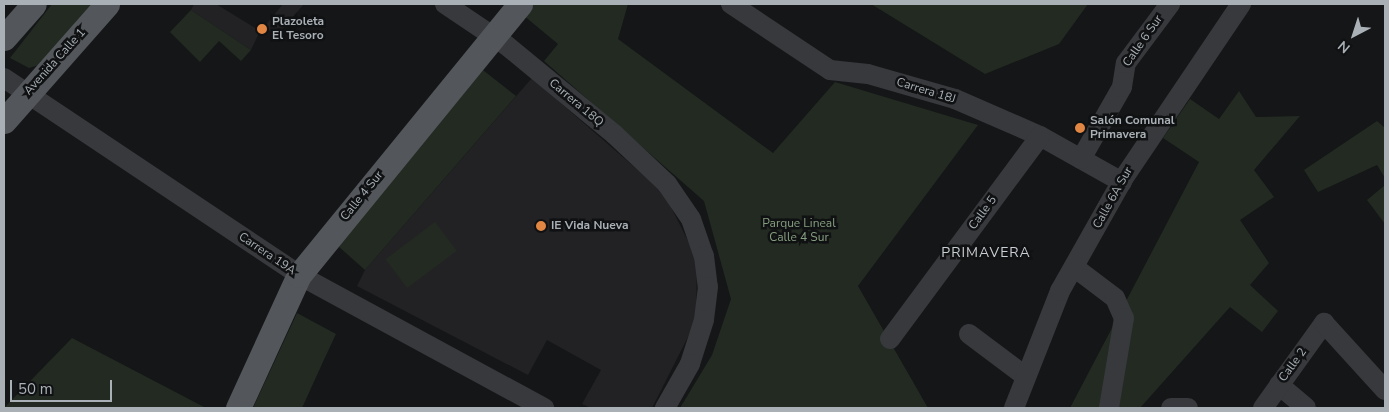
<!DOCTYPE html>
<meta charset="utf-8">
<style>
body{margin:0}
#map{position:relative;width:1389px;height:412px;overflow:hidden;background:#151617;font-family:"Nunito Sans",sans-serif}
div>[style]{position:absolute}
.built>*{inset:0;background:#222224}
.green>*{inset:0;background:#222a22;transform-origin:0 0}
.minor>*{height:20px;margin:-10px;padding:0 10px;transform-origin:10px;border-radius:10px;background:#37393c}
.major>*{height:25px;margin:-12.5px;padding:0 12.5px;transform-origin:12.5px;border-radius:12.5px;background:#53565a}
.dots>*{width:14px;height:14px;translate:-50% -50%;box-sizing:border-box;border:2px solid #101112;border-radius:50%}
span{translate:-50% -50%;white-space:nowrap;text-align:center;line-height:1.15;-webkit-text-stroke:5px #101112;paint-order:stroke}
.poi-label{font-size:12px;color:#a9b0b6;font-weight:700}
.left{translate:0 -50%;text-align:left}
.street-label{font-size:12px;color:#a9b0b6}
.park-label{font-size:12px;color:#869f81}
.neighbourhood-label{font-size:14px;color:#c9ced2;letter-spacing:1px}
.frame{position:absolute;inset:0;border:5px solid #a9b0b6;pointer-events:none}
.north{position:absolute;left:1329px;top:10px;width:50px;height:50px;-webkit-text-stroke:4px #101112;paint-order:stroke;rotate:220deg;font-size:14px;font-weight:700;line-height:20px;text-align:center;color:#a9b0b6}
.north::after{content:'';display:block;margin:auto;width:18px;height:22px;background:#a9b0b6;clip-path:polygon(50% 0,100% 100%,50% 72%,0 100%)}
.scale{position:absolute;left:10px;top:380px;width:102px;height:22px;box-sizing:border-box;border:2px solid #a9b0b6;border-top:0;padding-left:6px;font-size:15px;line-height:18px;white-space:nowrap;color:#a9b0b6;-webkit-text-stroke:4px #101112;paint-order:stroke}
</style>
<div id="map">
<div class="built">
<div style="clip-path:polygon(194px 4px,216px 4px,260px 31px,251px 50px,191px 10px)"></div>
<div style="clip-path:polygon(283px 4px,304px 4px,276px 37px,265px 26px)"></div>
<div style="clip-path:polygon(532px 78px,664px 193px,697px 259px,696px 321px,652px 408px,591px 408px,582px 404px,601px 370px,547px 340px,528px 375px,357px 286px,365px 270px)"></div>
</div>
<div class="green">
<div style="clip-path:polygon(52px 4px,94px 4px,39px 65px,29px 68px,10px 58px)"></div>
<div style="clip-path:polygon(533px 4px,628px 4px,618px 39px,773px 153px,835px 82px,978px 125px,858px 286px,928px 408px,680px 408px,712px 355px,731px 299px,704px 201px,544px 61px,558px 44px,523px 15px)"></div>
<div style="clip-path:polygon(871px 4px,1088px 4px,1059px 44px,985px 74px)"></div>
<div style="clip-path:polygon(191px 10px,251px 50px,241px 61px,219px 41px,200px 62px,170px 32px)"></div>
<div style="clip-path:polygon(483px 70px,516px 96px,365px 270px,338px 246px)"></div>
<div style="clip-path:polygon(1239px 91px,1256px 117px,1300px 116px,1254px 170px,1274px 197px,1240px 220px,1269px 263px,1250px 285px,1278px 311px,1262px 332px,1230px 307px,1140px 408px,1070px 408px,1199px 162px,1163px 138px,1190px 99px,1219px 119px)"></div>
<div style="clip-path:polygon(1377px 121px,1385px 128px,1385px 178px,1377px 165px,1318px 192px,1304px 170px)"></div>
<div style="clip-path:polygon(1385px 185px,1385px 224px,1367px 200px)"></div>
<div style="left:435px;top:222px;width:36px;height:62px;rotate:53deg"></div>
<div style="clip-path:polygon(297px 313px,336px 334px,322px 364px,302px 408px,253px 408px)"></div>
<div style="clip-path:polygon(72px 338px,206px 408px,4px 408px)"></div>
</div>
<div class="minor">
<div style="left:445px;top:4px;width:73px;rotate:33.9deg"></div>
<div style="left:506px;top:45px;width:140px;rotate:39.5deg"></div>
<div style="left:614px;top:134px;width:73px;rotate:43.3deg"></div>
<div style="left:667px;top:184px;width:42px;rotate:55.6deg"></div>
<div style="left:691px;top:219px;width:39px;rotate:71deg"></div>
<div style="left:704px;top:256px;width:31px;rotate:83deg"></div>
<div style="left:708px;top:287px;width:33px;rotate:97deg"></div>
<div style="left:704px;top:320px;width:46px;rotate:107.7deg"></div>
<div style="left:690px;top:364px;width:51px;rotate:119.6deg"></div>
<div style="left:731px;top:4px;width:119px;rotate:33.7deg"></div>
<div style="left:830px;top:70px;width:38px;rotate:6deg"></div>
<div style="left:868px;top:74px;width:91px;rotate:16deg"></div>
<div style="left:955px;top:99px;width:93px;rotate:23.5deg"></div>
<div style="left:1040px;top:136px;width:94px;rotate:29.3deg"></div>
<div style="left:4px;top:78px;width:355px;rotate:33.7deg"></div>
<div style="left:299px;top:275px;width:279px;rotate:28.5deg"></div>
<div style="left:1081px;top:159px;width:83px;rotate:-60.3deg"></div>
<div style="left:1122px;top:87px;width:24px;rotate:-81deg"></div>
<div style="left:1126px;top:63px;width:74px;rotate:-53.3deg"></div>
<div style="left:1074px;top:267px;width:51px;rotate:37.1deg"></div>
<div style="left:1115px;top:298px;width:22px;rotate:66deg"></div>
<div style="left:1124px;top:318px;width:91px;rotate:99.5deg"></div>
<div style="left:969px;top:334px;width:70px;rotate:36.9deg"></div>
<div style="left:890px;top:339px;width:252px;rotate:-53.5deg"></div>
<div style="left:1279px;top:385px;width:35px;rotate:40deg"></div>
<div style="left:1014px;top:408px;width:126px;rotate:-68.5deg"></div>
<div style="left:1060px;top:291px;width:129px;rotate:-60.6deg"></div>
<div style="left:1123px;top:179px;width:211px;rotate:-56deg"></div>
<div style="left:1171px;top:408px;width:17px"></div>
<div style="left:1263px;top:408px;width:105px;rotate:-54.3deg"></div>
<div style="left:1324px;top:323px;width:91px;rotate:47.7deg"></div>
</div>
<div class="major">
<div style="left:4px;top:38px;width:45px;rotate:-48.6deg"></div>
<div style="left:4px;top:121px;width:156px;rotate:-48.6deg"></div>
<div style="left:238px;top:408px;width:146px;rotate:-65.4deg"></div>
<div style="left:299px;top:275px;width:350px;rotate:-50.8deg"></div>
</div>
<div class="dots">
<div style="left:262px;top:29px;background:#e18743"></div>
<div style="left:1080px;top:128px;background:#e18743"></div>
<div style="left:541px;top:226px;background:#e18743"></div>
</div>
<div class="poi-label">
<span class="left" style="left:272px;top:29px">Plazoleta<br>El Tesoro</span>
<span class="left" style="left:1090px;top:128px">Salón Comunal<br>Primavera</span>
<span class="left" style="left:551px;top:226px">IE Vida Nueva</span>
</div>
<div class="street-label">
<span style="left:1143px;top:41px;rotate:-55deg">Calle 6 Sur</span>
<span style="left:55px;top:62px;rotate:-48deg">Avenida Calle 1</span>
<span style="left:926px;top:91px;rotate:17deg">Carrera 18J</span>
<span style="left:576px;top:103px;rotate:40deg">Carrera 18Q</span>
<span style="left:362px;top:196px;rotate:-51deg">Calle 4 Sur</span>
<span style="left:1113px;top:198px;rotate:-61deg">Calle 6A Sur</span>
<span style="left:983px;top:213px;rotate:-54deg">Calle 5</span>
<span style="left:267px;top:254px;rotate:34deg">Carrera 19A</span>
<span style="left:1293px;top:365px;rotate:-54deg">Calle 2</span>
</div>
<div class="park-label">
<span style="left:799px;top:231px">Parque Lineal<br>Calle 4 Sur</span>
</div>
<div class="neighbourhood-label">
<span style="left:986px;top:253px">PRIMAVERA</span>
</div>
<div class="frame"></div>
<div class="north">N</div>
<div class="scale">50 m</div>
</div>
